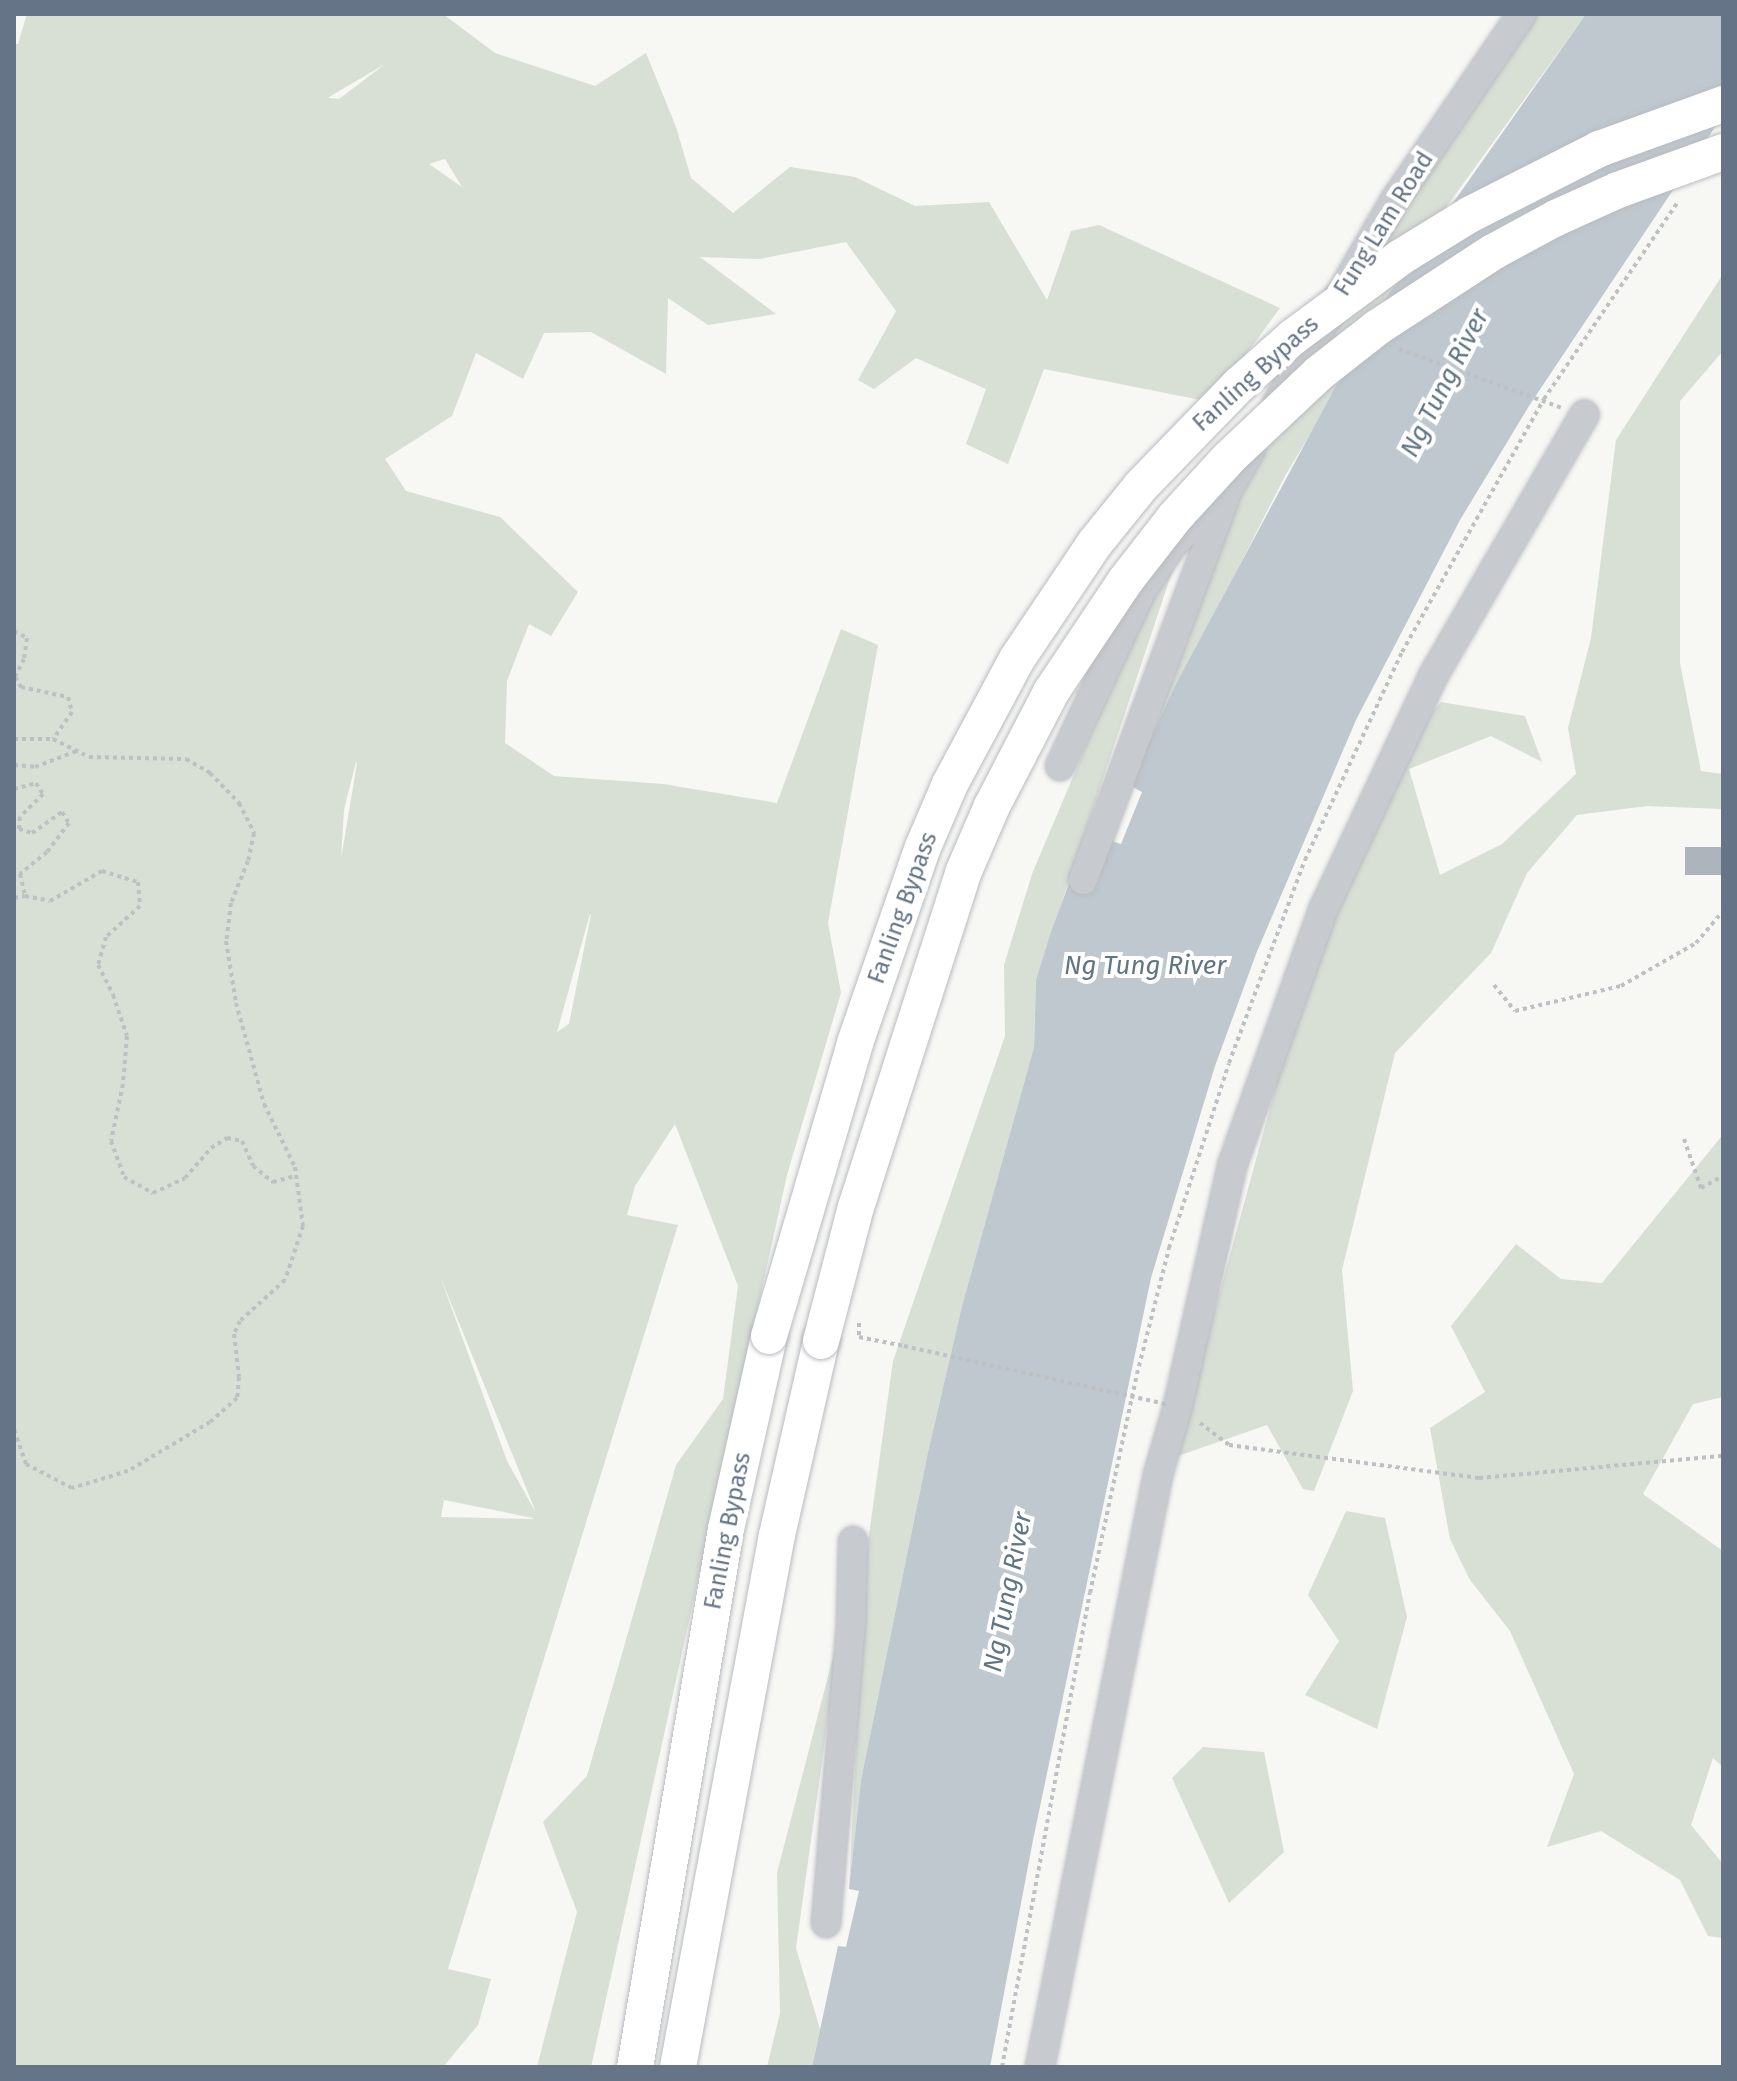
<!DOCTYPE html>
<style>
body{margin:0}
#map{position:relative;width:1737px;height:2081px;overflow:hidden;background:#f7f7f4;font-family:"Fira Sans",sans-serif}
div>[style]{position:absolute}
.green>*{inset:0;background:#d8dfd5}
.water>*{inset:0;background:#bfc8ce}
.building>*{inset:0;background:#aeb4bb;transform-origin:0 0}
.path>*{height:4px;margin-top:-2px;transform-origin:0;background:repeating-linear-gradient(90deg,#bec1c3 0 4px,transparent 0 8px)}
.roads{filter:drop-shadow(0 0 2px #b8bbc0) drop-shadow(0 0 2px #b8bbc0)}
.minor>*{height:28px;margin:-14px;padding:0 14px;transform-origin:14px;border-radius:14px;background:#c7cace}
.major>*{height:36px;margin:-18px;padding:0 18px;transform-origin:18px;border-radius:18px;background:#fff}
.path-bridge>*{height:4px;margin-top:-2px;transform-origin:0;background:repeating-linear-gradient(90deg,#bec1c3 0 4px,transparent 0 8px)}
.bridges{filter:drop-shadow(0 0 2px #b8bbc0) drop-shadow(0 0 2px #b8bbc0)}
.major-bridge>*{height:36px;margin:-18px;padding:0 18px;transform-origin:18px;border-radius:18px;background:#fff}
span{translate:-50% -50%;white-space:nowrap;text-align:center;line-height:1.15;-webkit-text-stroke:8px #fff;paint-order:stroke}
.street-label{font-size:24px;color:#657486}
.water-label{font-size:26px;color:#617682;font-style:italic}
.frame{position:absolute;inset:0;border:16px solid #657486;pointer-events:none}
</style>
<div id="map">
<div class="green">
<div style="clip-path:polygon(evenodd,27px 14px,443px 14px,495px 53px,595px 86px,646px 53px,676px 127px,691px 178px,733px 213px,790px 167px,855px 177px,915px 206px,989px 202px,1047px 300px,1071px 231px,1099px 225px,1280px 308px,1211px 402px,1044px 369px,1008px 464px,966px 444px,986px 389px,916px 358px,874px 389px,858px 380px,896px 311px,846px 242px,759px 259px,700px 257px,776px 314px,708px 325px,668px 298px,666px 374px,591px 332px,544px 333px,523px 379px,476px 353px,452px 416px,385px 459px,406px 491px,500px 517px,578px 592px,551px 636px,529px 624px,507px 681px,505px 743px,554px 776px,663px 784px,777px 803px,841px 629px,878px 645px,828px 923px,841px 993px,787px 1175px,591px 2067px,537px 2067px,577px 1912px,543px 1822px,587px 1776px,676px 1465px,723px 1399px,738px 1286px,675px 1124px,635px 1186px,627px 1215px,678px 1225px,448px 1969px,491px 1979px,478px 2025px,443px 2067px,14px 2067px,14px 44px,18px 44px,27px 14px,385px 64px,339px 99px,329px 98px,329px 97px,385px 64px,27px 14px,445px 159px,462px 187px,429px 164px,445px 159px,27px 14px,356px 762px,357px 763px,341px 859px,344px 810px,356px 762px,27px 14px,591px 914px,569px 1024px,557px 1032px,590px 914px,591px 914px,27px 14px,440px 1276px,535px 1510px,535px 1511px,507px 1461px,440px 1276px,27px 14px,444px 1500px,533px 1518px,533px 1519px,441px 1517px,444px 1500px)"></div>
<div style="clip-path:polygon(1537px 14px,1586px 14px,1447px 206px,1285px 476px,1138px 765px,1228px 518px,1396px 222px)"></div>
<div style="clip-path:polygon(1723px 274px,1723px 351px,1680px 401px,1680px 663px,1701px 771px,1723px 774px,1723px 809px,1647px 806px,1577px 815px,1527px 873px,1491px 953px,1395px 1053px,1342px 1270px,1353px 1391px,1314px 1491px,1303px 1489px,1267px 1425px,1175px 1457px,1282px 1064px,1356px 858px,1401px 745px,1441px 702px,1525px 716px,1542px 762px,1491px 736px,1409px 769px,1440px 875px,1502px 844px,1576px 774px,1568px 728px,1591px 638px,1616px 440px)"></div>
<div style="clip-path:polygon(1174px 566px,1036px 980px,1034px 1047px,962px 1306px,928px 1452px,861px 1780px,849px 1889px,865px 1564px,893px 1361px,1005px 1036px,1004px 965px,1032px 874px,1137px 625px)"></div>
<div style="clip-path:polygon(1721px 1137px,1723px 1397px,1693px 1404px,1643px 1494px,1723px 1551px,1723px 1767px,1713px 1758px,1691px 1825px,1723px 1864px,1723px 1938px,1708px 1936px,1680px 1880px,1601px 1831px,1547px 1847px,1574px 1774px,1510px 1631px,1470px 1580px,1450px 1539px,1430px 1428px,1485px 1392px,1451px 1326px,1516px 1244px,1561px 1279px,1602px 1283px)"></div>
<div style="clip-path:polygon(1346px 1511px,1385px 1518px,1407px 1617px,1377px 1729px,1305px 1695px,1339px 1641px,1308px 1595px)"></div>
<div style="clip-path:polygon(841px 1626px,796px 1948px,820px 2029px,812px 2067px,767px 2067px,780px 2013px,777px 1873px)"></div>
<div style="clip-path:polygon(1203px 1747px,1264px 1752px,1284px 1852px,1229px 1903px,1172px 1778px)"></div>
</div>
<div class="water">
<div style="clip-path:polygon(1586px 14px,1723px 14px,1723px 115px,1529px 406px,1460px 520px,1356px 720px,1256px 954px,1215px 1066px,1151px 1278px,1033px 1840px,990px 2067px,812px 2067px,838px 1946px,846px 1947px,859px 1891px,849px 1889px,861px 1780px,928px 1452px,962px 1306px,1034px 1047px,1036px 980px,1051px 932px,1071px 878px,1106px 839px,1121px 844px,1142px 792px,1129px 785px,1176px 684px,1374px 315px)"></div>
</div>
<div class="building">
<div style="left:1723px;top:847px;width:28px;height:38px;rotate:90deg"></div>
</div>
<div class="path">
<div style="left:14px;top:631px;width:15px;rotate:28deg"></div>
<div style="left:27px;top:638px;width:21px;rotate:98deg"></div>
<div style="left:24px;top:659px;width:20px;rotate:117deg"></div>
<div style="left:15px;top:677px;width:12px;rotate:59deg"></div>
<div style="left:21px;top:687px;width:48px;rotate:12deg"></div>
<div style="left:68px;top:697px;width:16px;rotate:75deg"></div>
<div style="left:72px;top:712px;width:33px;rotate:125deg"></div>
<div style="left:53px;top:739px;width:40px;rotate:26.6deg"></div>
<div style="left:89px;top:757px;width:97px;rotate:1.2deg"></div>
<div style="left:186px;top:759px;width:28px;rotate:30deg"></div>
<div style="left:210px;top:773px;width:42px;rotate:46deg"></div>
<div style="left:239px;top:803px;width:34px;rotate:63deg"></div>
<div style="left:254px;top:833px;width:29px;rotate:102deg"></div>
<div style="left:248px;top:861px;width:45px;rotate:112deg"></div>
<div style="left:231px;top:903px;width:38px;rotate:97deg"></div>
<div style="left:226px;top:941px;width:63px;rotate:80.8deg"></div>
<div style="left:236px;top:1003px;width:105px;rotate:74.5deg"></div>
<div style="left:264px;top:1104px;width:70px;rotate:63.8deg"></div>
<div style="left:295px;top:1167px;width:60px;rotate:82.3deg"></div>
<div style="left:303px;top:1226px;width:57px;rotate:108.4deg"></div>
<div style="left:285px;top:1280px;width:61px;rotate:137.7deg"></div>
<div style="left:240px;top:1321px;width:14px;rotate:115deg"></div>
<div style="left:234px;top:1334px;width:43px;rotate:83.4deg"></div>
<div style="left:239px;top:1377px;width:21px;rotate:95deg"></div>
<div style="left:237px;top:1398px;width:36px;rotate:138deg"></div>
<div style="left:210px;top:1422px;width:96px;rotate:149.1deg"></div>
<div style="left:128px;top:1471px;width:59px;rotate:163.1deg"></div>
<div style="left:72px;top:1488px;width:52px;rotate:-152.4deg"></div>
<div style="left:26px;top:1464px;width:36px;rotate:-109deg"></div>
<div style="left:14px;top:739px;width:38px"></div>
<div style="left:14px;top:765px;width:21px;rotate:5deg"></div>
<div style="left:35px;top:767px;width:45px;rotate:-20.9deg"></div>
<div style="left:14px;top:789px;width:23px;rotate:-15deg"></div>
<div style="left:36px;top:783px;width:13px;rotate:58deg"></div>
<div style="left:43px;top:794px;width:33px;rotate:135deg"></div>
<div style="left:20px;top:817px;width:12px;rotate:95deg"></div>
<div style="left:19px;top:829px;width:14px;rotate:17deg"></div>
<div style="left:32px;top:833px;width:37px;rotate:-35deg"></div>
<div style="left:62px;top:812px;width:13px;rotate:58deg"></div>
<div style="left:69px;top:823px;width:36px;rotate:127deg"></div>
<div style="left:47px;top:852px;width:35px;rotate:141deg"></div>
<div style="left:20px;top:874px;width:23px;rotate:77deg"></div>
<div style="left:25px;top:896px;width:25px;rotate:11deg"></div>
<div style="left:50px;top:901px;width:60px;rotate:-30deg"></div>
<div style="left:102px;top:871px;width:38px;rotate:17deg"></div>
<div style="left:138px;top:882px;width:24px;rotate:85deg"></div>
<div style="left:140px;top:906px;width:46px;rotate:137.6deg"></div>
<div style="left:106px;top:937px;width:29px;rotate:106deg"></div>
<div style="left:98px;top:965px;width:34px;rotate:63deg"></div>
<div style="left:113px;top:995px;width:43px;rotate:71.1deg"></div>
<div style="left:127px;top:1036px;width:48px;rotate:94.8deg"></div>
<div style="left:123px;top:1084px;width:58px;rotate:101.9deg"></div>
<div style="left:111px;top:1141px;width:38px;rotate:70deg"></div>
<div style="left:124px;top:1177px;width:33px;rotate:29deg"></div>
<div style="left:153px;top:1193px;width:35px;rotate:-25deg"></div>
<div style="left:185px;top:1178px;width:40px;rotate:-49deg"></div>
<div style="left:211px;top:1148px;width:19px;rotate:-32deg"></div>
<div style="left:227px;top:1138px;width:15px;rotate:11deg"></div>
<div style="left:242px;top:1141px;width:27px;rotate:66deg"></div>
<div style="left:253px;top:1166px;width:26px;rotate:39deg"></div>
<div style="left:273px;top:1182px;width:24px;rotate:-15deg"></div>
<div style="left:14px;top:898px;width:11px;rotate:-10deg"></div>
<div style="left:1494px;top:985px;width:33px;rotate:51deg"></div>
<div style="left:1515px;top:1011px;width:109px;rotate:-13.3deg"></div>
<div style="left:1621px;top:986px;width:86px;rotate:-29.8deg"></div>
<div style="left:1696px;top:943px;width:42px;rotate:-49.8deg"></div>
<div style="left:1684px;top:1139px;width:52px;rotate:70.9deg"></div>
<div style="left:1701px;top:1188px;width:25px;rotate:-29deg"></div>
<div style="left:859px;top:1323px;width:14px;rotate:90deg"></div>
<div style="left:859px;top:1337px;width:46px;rotate:11.3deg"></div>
<div style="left:1200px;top:1423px;width:36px;rotate:37deg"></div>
<div style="left:1229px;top:1445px;width:252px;rotate:7.5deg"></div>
<div style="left:1479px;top:1478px;width:245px;rotate:-5.2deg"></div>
<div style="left:1002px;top:2067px;width:482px;rotate:-79.5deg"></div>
<div style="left:1090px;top:1593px;width:224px;rotate:-77.9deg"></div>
<div style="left:1137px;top:1374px;width:130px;rotate:-75.7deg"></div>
<div style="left:1169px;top:1248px;width:194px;rotate:-72deg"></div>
<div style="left:1229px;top:1063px;width:217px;rotate:-69.5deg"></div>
<div style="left:1305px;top:860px;width:230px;rotate:-65deg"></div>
<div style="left:1402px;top:652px;width:290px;rotate:-60.7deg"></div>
<div style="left:1544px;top:399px;width:238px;rotate:-55.8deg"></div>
</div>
<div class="roads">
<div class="minor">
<div style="left:1278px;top:402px;width:233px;rotate:-59.9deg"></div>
<div style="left:1395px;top:200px;width:225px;rotate:-55.7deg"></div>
<div style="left:1060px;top:766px;width:192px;rotate:-65deg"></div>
<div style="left:1141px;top:592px;width:58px;rotate:-56.3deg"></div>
<div style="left:1173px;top:544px;width:76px;rotate:-44.5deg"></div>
<div style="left:1227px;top:491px;width:48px;rotate:-60.3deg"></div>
<div style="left:1083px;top:880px;width:405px;rotate:-69.6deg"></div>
<div style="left:826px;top:1923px;width:301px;rotate:-85.2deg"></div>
<div style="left:851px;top:1623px;width:82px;rotate:-88.6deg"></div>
<div style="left:1040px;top:2067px;width:604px;rotate:-78.73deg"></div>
<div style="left:1158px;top:1475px;width:72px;rotate:-73.8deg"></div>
<div style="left:1178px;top:1406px;width:246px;rotate:-77.3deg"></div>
<div style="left:1232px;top:1166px;width:274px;rotate:-70.4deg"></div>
<div style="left:1324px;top:908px;width:256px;rotate:-64.8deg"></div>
<div style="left:1433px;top:676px;width:302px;rotate:-59.9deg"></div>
</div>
<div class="major">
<div style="left:635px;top:2067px;width:546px;rotate:-80.4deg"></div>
<div style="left:726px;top:1529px;width:198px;rotate:-77.4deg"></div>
<div style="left:678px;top:2067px;width:541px;rotate:-79.46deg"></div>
<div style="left:777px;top:1535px;width:199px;rotate:-77.2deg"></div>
</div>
</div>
<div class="path-bridge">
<div style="left:1399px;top:349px;width:173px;rotate:19.9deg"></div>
<div style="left:904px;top:1346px;width:268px;rotate:12.5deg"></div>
</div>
<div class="bridges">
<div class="major-bridge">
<div style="left:769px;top:1336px;width:305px;rotate:-73.6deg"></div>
<div style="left:855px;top:1043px;width:207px;rotate:-70.9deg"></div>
<div style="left:923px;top:847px;width:69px;rotate:-66.8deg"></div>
<div style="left:950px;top:784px;width:142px;rotate:-61.8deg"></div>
<div style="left:1017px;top:659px;width:140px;rotate:-56.1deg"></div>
<div style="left:1095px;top:543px;width:73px;rotate:-51.1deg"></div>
<div style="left:1141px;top:486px;width:142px;rotate:-45.9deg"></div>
<div style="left:1240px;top:384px;width:71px;rotate:-41.6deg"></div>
<div style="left:1293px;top:337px;width:134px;rotate:-36.5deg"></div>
<div style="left:1401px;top:257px;width:82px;rotate:-31.6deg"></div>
<div style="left:1471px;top:214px;width:144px;rotate:-26.9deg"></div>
<div style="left:1599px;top:149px;width:132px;rotate:-19.9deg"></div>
<div style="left:821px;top:1341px;width:138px;rotate:-75.4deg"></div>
<div style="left:856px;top:1207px;width:351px;rotate:-72.2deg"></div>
<div style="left:963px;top:873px;width:73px;rotate:-66.6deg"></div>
<div style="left:992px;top:806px;width:128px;rotate:-62.6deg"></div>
<div style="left:1051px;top:692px;width:135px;rotate:-56.2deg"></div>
<div style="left:1126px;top:580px;width:80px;rotate:-52.1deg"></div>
<div style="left:1175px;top:517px;width:80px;rotate:-47.5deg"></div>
<div style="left:1229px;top:458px;width:122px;rotate:-43.3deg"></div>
<div style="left:1318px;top:374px;width:76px;rotate:-38.1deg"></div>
<div style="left:1378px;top:327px;width:137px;rotate:-33.1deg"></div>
<div style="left:1493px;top:252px;width:72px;rotate:-28.4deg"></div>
<div style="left:1556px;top:218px;width:68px;rotate:-24.3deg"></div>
<div style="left:1618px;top:190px;width:112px;rotate:-19.9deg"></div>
</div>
</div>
<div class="street-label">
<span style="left:1384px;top:224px;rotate:-58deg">Fung Lam Road</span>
<span style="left:1256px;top:374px;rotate:-42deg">Fanling Bypass</span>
<span style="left:903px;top:908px;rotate:-70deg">Fanling Bypass</span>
<span style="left:728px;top:1531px;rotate:-79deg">Fanling Bypass</span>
</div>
<div class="water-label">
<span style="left:1445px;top:383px;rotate:-63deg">Ng Tung River</span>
<span style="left:1145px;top:966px">Ng Tung River</span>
<span style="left:1008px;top:1592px;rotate:-79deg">Ng Tung River</span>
</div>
<div class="frame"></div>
</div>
